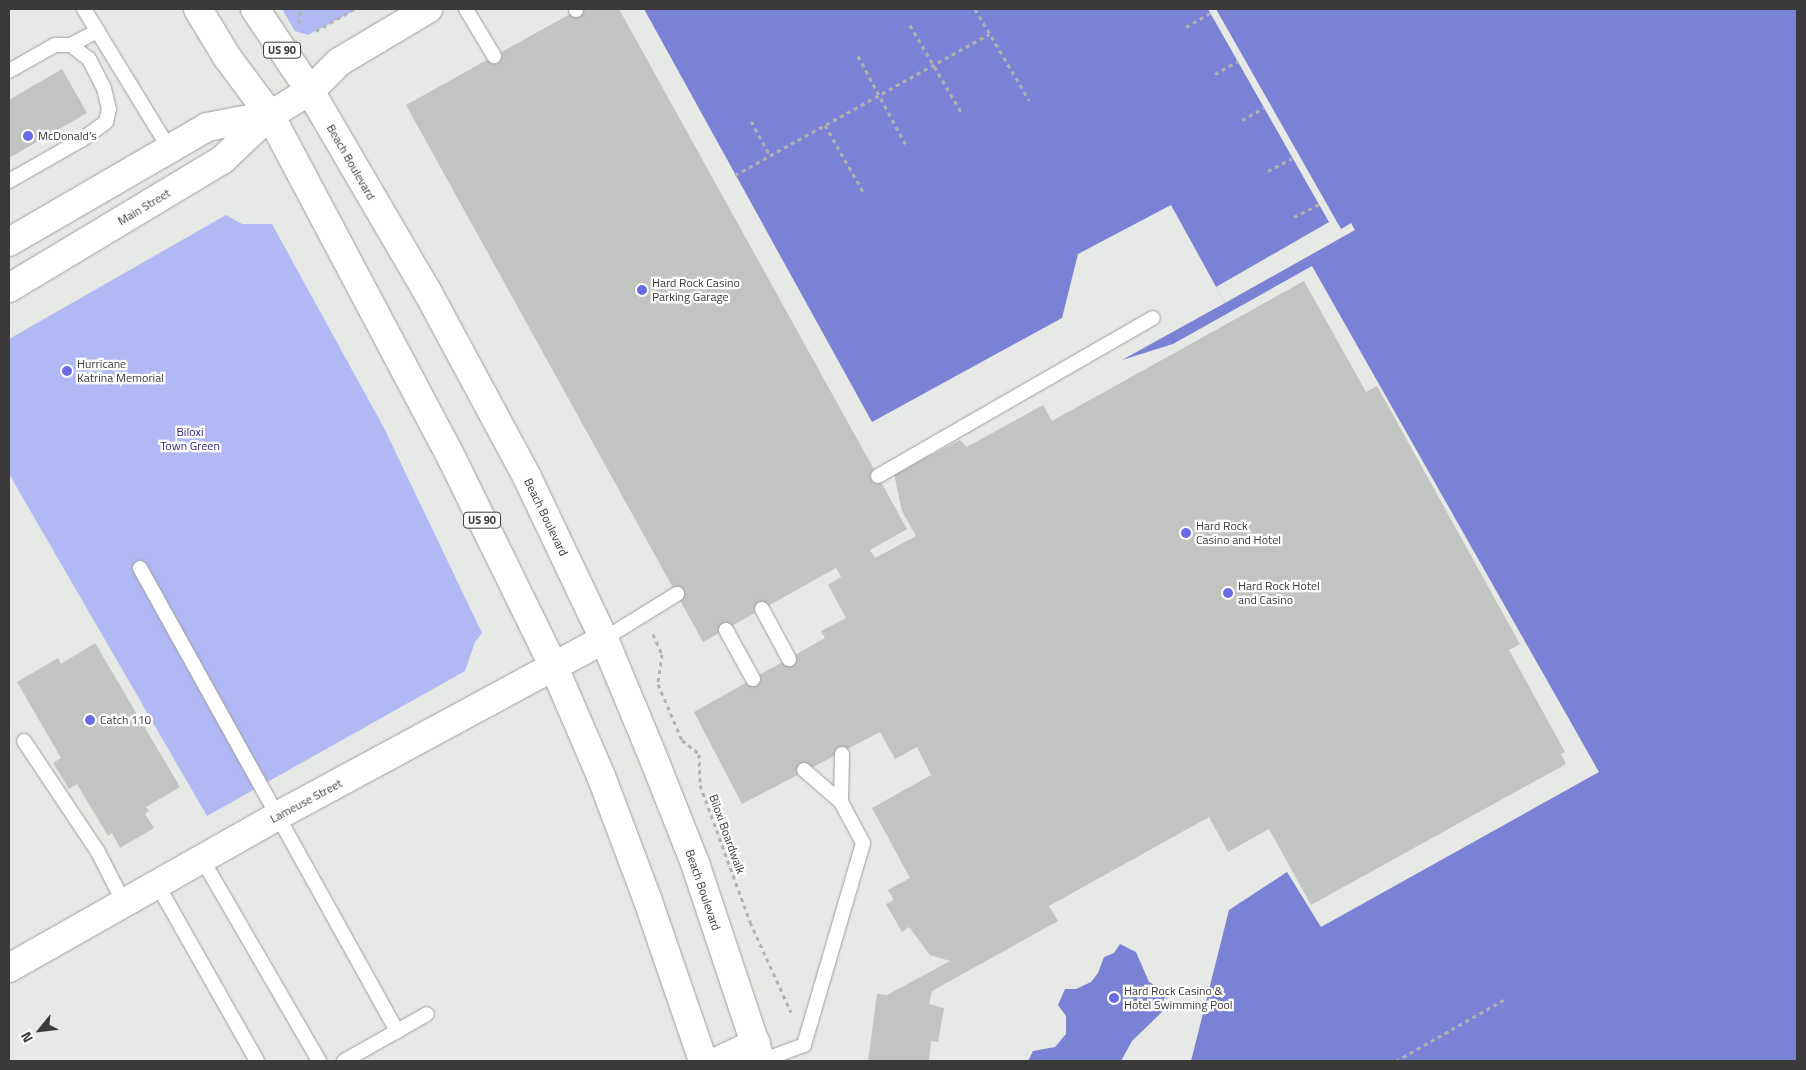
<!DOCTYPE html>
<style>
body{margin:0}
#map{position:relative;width:1806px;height:1070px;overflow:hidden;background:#e7e9e6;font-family:"Titillium Web",sans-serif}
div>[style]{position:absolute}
.green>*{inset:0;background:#b1b9f5}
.water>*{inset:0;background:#7a82d5}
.pier>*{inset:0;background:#e7e9e6}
.building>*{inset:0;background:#c2c4c1}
.path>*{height:3px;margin-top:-1.5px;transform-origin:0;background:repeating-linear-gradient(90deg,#b1b2b0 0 4px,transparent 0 8px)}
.roads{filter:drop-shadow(0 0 1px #9b9e9a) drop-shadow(0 0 1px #9b9e9a)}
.lane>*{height:14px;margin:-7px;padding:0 7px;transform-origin:7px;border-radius:7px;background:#fff}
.street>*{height:28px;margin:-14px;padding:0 14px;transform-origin:14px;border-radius:14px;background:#fff}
.secondary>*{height:28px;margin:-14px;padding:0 14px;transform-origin:14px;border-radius:14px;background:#fff}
.primary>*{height:28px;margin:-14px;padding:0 14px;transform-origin:14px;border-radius:14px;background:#fff}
.dots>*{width:14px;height:14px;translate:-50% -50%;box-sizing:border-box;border:2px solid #fff;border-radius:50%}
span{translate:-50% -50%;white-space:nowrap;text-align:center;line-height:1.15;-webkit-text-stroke:4.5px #fff;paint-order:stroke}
.shield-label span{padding:1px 4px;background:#fff;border:1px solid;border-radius:4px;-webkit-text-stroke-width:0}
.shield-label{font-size:11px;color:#393a39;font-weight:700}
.poi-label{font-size:12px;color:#393a39}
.left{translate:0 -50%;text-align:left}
.street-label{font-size:12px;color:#393a39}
.park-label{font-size:12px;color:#2e2787}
.frame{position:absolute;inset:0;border:10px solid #393a39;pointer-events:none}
.north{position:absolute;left:15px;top:1005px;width:50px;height:50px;-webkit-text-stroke:4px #fff;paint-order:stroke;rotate:241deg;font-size:14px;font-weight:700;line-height:20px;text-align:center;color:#393a39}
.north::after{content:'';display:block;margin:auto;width:18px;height:22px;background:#393a39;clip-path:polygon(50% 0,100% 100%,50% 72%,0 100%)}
</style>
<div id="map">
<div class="green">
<div style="clip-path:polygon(282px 9px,357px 9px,308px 35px,295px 31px)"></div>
<div style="clip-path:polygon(226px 215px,242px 224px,272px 224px,384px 428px,482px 633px,475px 642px,465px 671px,207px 816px,9px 474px,9px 339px)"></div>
</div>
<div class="water">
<div style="clip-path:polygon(644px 9px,1797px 9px,1797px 1061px,1191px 1061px,1229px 910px,1287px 872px,1321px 927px,1599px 772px,1312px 266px,1173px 344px,1122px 360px,1225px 303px,1171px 205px,1078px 254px,1062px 318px,872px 422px)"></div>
<div style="clip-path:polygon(1120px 944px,1136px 952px,1149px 982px,1168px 992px,1164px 1010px,1132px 1041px,1121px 1061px,1028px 1061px,1033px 1051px,1055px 1047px,1066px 1034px,1066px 1016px,1058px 1005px,1065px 989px,1076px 989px,1091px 982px,1098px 973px,1104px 957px,1114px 953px)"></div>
</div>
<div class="pier">
<div style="clip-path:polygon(1208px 9px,1216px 9px,1341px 229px,1351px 223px,1355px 230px,1225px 303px,1216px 287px,1329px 222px)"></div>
</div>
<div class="building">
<div style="clip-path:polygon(579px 9px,619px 9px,907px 529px,870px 550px,875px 558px,916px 536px,902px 511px,894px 474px,960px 440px,967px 447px,1043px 405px,1052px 421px,1304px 281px,1366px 392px,1377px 386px,1520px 644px,1509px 650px,1565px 752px,1561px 754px,1566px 764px,1311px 905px,1269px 829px,1228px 852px,1209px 817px,1049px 906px,1058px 921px,932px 991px,929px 1004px,944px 1008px,938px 1042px,931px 1041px,929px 1061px,868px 1061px,877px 994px,887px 995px,950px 961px,930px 955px,909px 927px,902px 932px,886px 904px,894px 900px,888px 890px,910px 878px,872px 808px,931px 775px,917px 747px,895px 759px,880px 732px,742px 804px,694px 712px,825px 638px,821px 631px,846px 618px,828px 585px,841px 577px,836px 568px,703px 642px,406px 105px)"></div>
<div style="clip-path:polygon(62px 69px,87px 113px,9px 158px,9px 100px)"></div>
<div style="clip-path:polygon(95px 643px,180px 787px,146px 807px,149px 811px,145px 814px,154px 828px,120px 848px,112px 833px,108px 836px,77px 784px,69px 789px,53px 763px,61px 758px,17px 682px,58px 658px,61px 664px)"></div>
</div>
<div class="path">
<div style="left:975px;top:9px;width:106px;rotate:59.3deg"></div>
<div style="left:299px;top:23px;width:14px;rotate:-86deg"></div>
<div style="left:910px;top:25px;width:101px;rotate:59.6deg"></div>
<div style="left:1186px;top:27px;width:28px;rotate:-30deg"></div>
<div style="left:316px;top:31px;width:44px;rotate:-30.1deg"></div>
<div style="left:858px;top:56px;width:101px;rotate:61.7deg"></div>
<div style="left:1215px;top:74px;width:26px;rotate:-29deg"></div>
<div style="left:1242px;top:120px;width:25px;rotate:-29deg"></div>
<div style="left:751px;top:121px;width:39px;rotate:61deg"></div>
<div style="left:825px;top:125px;width:78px;rotate:60.2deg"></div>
<div style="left:1268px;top:171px;width:27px;rotate:-28deg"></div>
<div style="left:735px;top:175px;width:291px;rotate:-29deg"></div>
<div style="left:1294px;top:217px;width:28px;rotate:-27deg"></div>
<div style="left:653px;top:634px;width:22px;rotate:66deg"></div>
<div style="left:662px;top:654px;width:30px;rotate:98deg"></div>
<div style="left:658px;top:684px;width:61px;rotate:66.8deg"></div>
<div style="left:682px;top:740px;width:22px;rotate:39deg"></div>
<div style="left:699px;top:754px;width:31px;rotate:88deg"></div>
<div style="left:700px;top:785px;width:146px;rotate:69.9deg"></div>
<div style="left:750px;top:922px;width:99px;rotate:65.5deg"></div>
<div style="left:1396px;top:1061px;width:128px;rotate:-29.6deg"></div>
</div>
<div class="roads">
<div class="lane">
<div style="left:84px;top:9px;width:163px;rotate:58.6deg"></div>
<div style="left:466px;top:9px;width:55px;rotate:59.2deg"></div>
<div style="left:576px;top:9px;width:1px;rotate:90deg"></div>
<div style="left:71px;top:45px;width:30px;rotate:-28deg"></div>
<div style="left:9px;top:71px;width:53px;rotate:-29.5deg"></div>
<div style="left:55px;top:45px;width:16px"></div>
<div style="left:71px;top:45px;width:23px;rotate:38deg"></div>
<div style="left:89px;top:59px;width:33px;rotate:63deg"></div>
<div style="left:104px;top:88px;width:22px;rotate:77deg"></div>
<div style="left:109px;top:109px;width:13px;rotate:103deg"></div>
<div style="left:106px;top:122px;width:31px;rotate:144deg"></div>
<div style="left:81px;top:140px;width:83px;rotate:150.3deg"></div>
<div style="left:878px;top:476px;width:317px;rotate:-29.9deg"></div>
<div style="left:140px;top:568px;width:530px;rotate:60.97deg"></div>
<div style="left:762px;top:609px;width:57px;rotate:61.6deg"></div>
<div style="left:726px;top:630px;width:56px;rotate:61.1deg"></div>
<div style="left:604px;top:639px;width:86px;rotate:-31.7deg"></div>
<div style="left:24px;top:741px;width:133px;rotate:56.3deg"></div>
<div style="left:98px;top:852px;width:57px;rotate:63deg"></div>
<div style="left:804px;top:770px;width:49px;rotate:40.9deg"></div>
<div style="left:841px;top:802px;width:48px;rotate:-88.8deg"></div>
<div style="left:202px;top:859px;width:233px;rotate:59.9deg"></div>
<div style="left:157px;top:884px;width:203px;rotate:60.5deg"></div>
<div style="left:344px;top:1061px;width:95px;rotate:-29.5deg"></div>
<div style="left:761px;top:1061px;width:46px;rotate:-20.4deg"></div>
<div style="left:804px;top:1045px;width:210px;rotate:-73.7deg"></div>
<div style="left:863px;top:843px;width:47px;rotate:-118.2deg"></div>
</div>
<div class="street">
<div style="left:270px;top:115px;width:47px;rotate:-31deg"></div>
<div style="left:310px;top:91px;width:41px;rotate:-45deg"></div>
<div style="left:339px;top:62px;width:104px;rotate:-30.8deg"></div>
<div style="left:718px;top:1061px;width:42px;rotate:-25.3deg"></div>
</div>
<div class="secondary">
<div style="left:9px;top:242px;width:229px;rotate:-30.1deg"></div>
<div style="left:207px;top:127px;width:64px;rotate:-10.8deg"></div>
<div style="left:9px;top:288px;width:249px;rotate:-31deg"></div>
<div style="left:222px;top:160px;width:66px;rotate:-43.2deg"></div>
<div style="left:9px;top:968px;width:310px;rotate:-29.5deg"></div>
<div style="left:279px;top:815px;width:370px;rotate:-28.4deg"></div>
</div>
<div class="primary">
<div style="left:198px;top:9px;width:56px;rotate:58.9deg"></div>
<div style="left:227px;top:57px;width:72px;rotate:53.4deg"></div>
<div style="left:270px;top:115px;width:391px;rotate:62.1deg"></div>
<div style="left:453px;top:461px;width:229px;rotate:63.9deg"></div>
<div style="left:554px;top:667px;width:119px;rotate:66.7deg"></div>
<div style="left:601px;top:776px;width:134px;rotate:69.4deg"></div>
<div style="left:648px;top:901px;width:169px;rotate:71deg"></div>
<div style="left:255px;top:9px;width:99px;rotate:56.1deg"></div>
<div style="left:310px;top:91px;width:232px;rotate:59.7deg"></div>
<div style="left:427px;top:291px;width:211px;rotate:61.7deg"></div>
<div style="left:527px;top:477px;width:179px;rotate:64.6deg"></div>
<div style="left:604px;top:639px;width:117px;rotate:67.4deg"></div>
<div style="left:649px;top:747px;width:128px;rotate:68.4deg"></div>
<div style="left:696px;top:866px;width:206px;rotate:71.6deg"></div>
</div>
</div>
<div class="dots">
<div style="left:28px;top:136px;background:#686be4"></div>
<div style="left:642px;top:290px;background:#686be4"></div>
<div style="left:67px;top:371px;background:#686be4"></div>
<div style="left:1186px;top:533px;background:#686be4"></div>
<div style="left:1228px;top:593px;background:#686be4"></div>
<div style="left:90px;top:720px;background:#686be4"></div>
<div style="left:1114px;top:998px;background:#686be4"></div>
</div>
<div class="shield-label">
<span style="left:282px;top:50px">US 90</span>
<span style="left:482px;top:520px">US 90</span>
</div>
<div class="poi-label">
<span class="left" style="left:38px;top:136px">McDonald's</span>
<span class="left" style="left:652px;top:290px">Hard Rock Casino<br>Parking Garage</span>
<span class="left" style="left:77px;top:371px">Hurricane<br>Katrina Memorial</span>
<span class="left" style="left:1196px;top:533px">Hard Rock<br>Casino and Hotel</span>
<span class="left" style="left:1238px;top:593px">Hard Rock Hotel<br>and Casino</span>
<span class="left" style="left:100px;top:720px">Catch 110</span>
<span class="left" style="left:1124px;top:998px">Hard Rock Casino &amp;<br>Hotel Swimming Pool</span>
</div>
<div class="street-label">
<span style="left:351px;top:162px;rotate:60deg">Beach Boulevard</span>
<span style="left:144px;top:207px;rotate:-31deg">Main Street</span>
<span style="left:546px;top:517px;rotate:64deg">Beach Boulevard</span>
<span style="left:306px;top:801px;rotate:-28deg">Lameuse Street</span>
<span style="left:727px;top:834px;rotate:70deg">Biloxi Boardwalk</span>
<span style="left:703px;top:890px;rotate:71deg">Beach Boulevard</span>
</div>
<div class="park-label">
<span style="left:190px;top:439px">Biloxi<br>Town Green</span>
</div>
<div class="frame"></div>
<div class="north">N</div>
</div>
